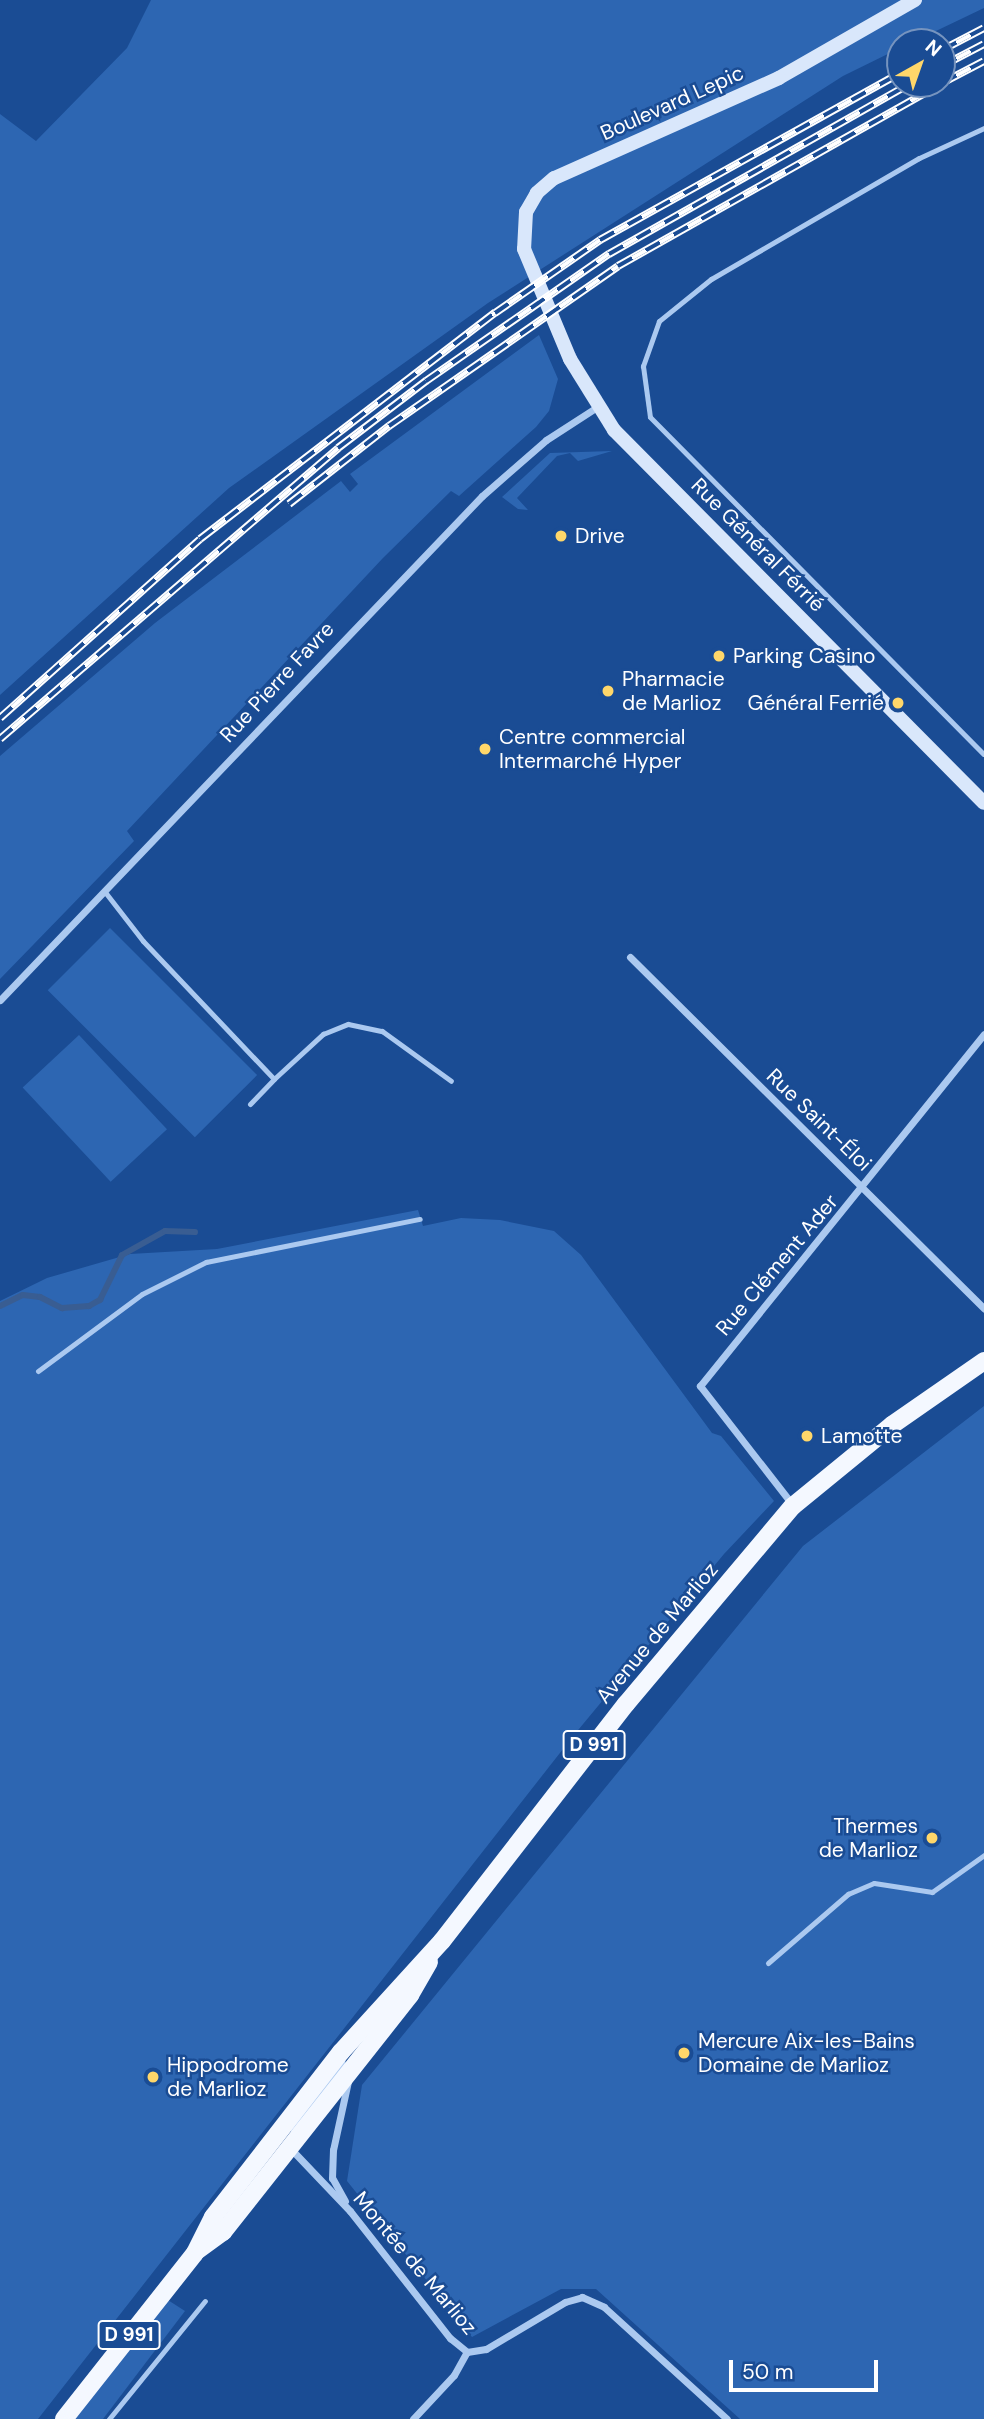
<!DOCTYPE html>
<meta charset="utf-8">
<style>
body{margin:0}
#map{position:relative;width:984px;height:2419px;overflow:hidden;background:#1a4c94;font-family:"DM Sans",sans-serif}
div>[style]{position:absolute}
.green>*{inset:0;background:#2d66b2;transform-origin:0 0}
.stream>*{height:6px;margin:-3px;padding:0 3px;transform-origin:3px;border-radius:3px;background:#395d92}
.service>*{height:5px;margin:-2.5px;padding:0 2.5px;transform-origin:2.5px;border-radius:2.5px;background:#abc9f0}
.minor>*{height:7px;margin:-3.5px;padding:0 3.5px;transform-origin:3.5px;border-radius:3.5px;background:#abc9f0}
.secondary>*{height:14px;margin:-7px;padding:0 7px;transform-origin:7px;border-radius:7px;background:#d9e7fb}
.primary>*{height:18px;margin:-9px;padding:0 9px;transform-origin:9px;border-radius:9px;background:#f4f8ff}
.rail>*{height:8px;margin-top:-4px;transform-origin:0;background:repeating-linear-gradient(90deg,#1a4c94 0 16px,#fff 0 32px);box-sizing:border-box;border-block:2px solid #fff}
.dots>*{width:19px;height:19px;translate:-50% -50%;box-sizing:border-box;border:4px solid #1a4c94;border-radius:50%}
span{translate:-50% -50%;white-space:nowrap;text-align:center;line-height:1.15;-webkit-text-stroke:5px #1a4c94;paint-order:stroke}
.shield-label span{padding:2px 5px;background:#1a4c94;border:2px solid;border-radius:5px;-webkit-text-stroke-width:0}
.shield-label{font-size:19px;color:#fff;font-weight:700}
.street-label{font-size:21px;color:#fff}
.poi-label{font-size:21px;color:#fff}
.left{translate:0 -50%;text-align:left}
.right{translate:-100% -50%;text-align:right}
.north{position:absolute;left:886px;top:28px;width:70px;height:70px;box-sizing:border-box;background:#1a4c94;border:2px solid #7694bf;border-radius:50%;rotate:40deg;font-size:19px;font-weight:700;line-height:28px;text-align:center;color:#fff}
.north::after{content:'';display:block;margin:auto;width:24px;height:32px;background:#ffd76a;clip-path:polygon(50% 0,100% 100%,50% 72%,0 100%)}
.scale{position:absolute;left:729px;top:2360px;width:149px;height:32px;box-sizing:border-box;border:4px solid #fff;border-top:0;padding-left:9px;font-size:21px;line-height:24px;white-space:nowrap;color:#fff;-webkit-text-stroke:5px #1a4c94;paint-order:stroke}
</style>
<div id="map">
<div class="green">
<div style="clip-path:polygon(151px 0,984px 0,984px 8px,913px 42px,900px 42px,900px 48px,843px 76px,488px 303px,229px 488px,0 695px,0 114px,36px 141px,127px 48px)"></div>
<div style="clip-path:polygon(539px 335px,558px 379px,549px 411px,536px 427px,459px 496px,451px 491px,383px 558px,127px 831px,134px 841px,0 979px,0 756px,155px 623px,341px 481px,350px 492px,358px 484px,350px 474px)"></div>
<div style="clip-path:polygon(612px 451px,578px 461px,570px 453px,557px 456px,517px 498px,528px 510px,518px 509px,502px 497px,550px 453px)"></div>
<div style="left:110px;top:928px;width:208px;height:88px;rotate:45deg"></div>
<div style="left:79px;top:1035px;width:129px;height:77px;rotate:47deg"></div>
<div style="clip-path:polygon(418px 1210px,423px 1226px,461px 1218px,500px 1220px,554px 1231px,581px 1255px,712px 1433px,721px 1436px,774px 1501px,724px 1554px,574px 1735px,38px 2419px,0 2419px,0 1301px,47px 1278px,130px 1254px,217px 1249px)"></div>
<div style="clip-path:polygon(984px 1406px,984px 2419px,740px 2419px,596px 2289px,561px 2289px,472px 2337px,347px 2181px,362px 2085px,803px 1546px)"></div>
<div style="clip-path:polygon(160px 2295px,185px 2311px,103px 2419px,68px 2419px)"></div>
</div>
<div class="stream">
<div style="left:0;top:1306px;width:25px;rotate:-26deg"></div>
<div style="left:23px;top:1295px;width:17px;rotate:7deg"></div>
<div style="left:40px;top:1297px;width:25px;rotate:27deg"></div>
<div style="left:62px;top:1308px;width:27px;rotate:-4deg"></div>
<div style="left:89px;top:1306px;width:13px;rotate:-29deg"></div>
<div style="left:100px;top:1300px;width:50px;rotate:-63.9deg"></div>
<div style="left:122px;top:1255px;width:49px;rotate:-29.2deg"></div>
<div style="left:165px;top:1231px;width:30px;rotate:2deg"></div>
</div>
<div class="service">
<div style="left:984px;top:128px;width:72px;rotate:155.2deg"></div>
<div style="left:919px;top:158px;width:241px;rotate:149.8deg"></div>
<div style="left:711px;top:279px;width:67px;rotate:141.1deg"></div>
<div style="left:659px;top:321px;width:48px;rotate:109.6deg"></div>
<div style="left:643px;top:366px;width:51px;rotate:82.2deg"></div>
<div style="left:650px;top:417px;width:474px;rotate:45.3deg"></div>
<div style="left:105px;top:892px;width:62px;rotate:52.2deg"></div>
<div style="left:143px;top:941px;width:190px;rotate:46.5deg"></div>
<div style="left:274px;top:1079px;width:67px;rotate:-42.6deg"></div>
<div style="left:323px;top:1034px;width:27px;rotate:-22deg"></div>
<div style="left:348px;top:1024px;width:35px;rotate:12deg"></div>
<div style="left:382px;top:1031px;width:85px;rotate:35.9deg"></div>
<div style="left:250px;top:1104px;width:35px;rotate:-46deg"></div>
<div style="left:38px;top:1371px;width:129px;rotate:-36.5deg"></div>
<div style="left:142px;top:1294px;width:72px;rotate:-26.6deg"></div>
<div style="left:206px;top:1262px;width:218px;rotate:-11.4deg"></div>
<div style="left:768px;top:1963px;width:106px;rotate:-40.8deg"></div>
<div style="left:848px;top:1894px;width:28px;rotate:-23deg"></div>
<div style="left:874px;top:1883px;width:59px;rotate:8.8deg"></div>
<div style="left:932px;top:1892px;width:64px;rotate:-35.4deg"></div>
<div style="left:293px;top:2130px;width:82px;rotate:-52.4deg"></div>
<div style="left:343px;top:2065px;width:6px;rotate:-99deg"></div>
<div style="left:109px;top:2419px;width:152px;rotate:-50.9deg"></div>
</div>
<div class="minor">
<div style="left:630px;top:957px;width:499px;rotate:44.8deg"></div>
<div style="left:0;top:1000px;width:697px;rotate:-46.28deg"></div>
<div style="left:482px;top:496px;width:85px;rotate:-41.2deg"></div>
<div style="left:546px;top:440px;width:61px;rotate:-32.9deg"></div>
<div style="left:792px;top:1504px;width:150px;rotate:-127.9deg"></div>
<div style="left:700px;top:1386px;width:452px;rotate:-51.1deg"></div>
<div style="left:290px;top:2148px;width:87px;rotate:46.4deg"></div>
<div style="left:350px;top:2211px;width:162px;rotate:51.8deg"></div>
<div style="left:450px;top:2338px;width:22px;rotate:39deg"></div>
<div style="left:467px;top:2352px;width:19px;rotate:-9deg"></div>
<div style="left:486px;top:2349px;width:92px;rotate:-30.7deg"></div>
<div style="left:565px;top:2302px;width:18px;rotate:-16deg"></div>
<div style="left:582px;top:2297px;width:24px;rotate:24deg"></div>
<div style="left:604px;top:2307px;width:166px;rotate:42.3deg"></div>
<div style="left:345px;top:2201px;width:26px;rotate:-119deg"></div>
<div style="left:332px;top:2178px;width:28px;rotate:-88deg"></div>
<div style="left:333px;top:2150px;width:71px;rotate:-77.7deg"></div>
<div style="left:413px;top:2419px;width:60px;rotate:-47deg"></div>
<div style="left:454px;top:2375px;width:26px;rotate:-61deg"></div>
</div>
<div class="secondary">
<div style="left:915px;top:0;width:157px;rotate:150.2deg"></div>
<div style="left:779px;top:78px;width:246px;rotate:156deg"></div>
<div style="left:554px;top:178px;width:23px;rotate:139deg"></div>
<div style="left:537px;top:193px;width:22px;rotate:120deg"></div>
<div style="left:526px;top:212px;width:37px;rotate:93deg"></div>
<div style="left:524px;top:249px;width:119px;rotate:67.3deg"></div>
<div style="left:570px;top:359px;width:84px;rotate:58.2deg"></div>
<div style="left:614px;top:430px;width:525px;rotate:45.23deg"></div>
</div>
<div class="primary">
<div style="left:198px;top:2250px;width:31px;rotate:-36deg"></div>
<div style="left:223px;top:2232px;width:302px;rotate:-51.7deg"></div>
<div style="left:410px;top:1995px;width:38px;rotate:-60deg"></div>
<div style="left:64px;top:2419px;width:211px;rotate:-51.7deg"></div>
<div style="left:195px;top:2253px;width:40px;rotate:-63.4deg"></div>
<div style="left:213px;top:2217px;width:209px;rotate:-52.2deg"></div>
<div style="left:341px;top:2052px;width:150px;rotate:-47.7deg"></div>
<div style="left:442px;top:1941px;width:300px;rotate:-52.2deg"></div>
<div style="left:626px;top:1704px;width:259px;rotate:-49.9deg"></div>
<div style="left:793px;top:1506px;width:128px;rotate:-39.3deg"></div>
<div style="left:892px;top:1425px;width:112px;rotate:-34.8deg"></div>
</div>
<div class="rail">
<div style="left:942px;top:50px;width:47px;rotate:-27.6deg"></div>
<div style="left:942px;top:66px;width:47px;rotate:-27.6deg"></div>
<div style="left:942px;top:83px;width:47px;rotate:-27.6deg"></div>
<div style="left:289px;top:504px;width:127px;rotate:-38deg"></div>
<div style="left:389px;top:426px;width:279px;rotate:-34.9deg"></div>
<div style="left:618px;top:266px;width:371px;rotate:-29.4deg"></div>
<div style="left:0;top:718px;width:268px;rotate:-41.8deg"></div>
<div style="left:200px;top:539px;width:372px;rotate:-37.5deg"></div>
<div style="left:495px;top:313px;width:128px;rotate:-34.8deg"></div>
<div style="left:600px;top:240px;width:343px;rotate:-29.1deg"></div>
<div style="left:0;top:739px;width:446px;rotate:-40.7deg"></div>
<div style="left:338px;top:448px;width:111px;rotate:-37.3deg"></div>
<div style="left:426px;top:381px;width:223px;rotate:-34.8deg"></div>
<div style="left:609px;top:254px;width:345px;rotate:-29.5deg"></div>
</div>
<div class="dots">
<div style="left:561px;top:536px;background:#ffd76a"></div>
<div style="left:719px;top:656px;background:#ffd76a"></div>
<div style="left:608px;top:691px;background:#ffd76a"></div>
<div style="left:898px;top:703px;background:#ffd76a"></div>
<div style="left:485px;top:749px;background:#ffd76a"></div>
<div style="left:807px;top:1436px;background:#ffd76a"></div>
<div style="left:932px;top:1838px;background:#ffd76a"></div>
<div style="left:684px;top:2053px;background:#ffd76a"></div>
<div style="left:153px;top:2077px;background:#ffd76a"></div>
</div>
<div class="shield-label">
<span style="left:594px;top:1745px">D 991</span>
<span style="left:129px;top:2335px">D 991</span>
</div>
<div class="street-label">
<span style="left:672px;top:103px;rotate:-24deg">Boulevard Lepic</span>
<span style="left:758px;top:545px;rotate:45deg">Rue Général Férrié</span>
<span style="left:277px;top:682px;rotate:-47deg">Rue Pierre Favre</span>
<span style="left:819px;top:1120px;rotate:44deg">Rue Saint-Éloi</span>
<span style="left:777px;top:1265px;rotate:-50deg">Rue Clément Ader</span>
<span style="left:657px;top:1633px;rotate:-50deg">Avenue de Marlioz</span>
<span style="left:415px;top:2263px;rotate:50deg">Montée de Marlioz</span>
</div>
<div class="poi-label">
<span class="left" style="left:575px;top:536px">Drive</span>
<span class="left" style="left:733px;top:656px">Parking Casino</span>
<span class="left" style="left:622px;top:691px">Pharmacie<br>de Marlioz</span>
<span class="right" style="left:884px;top:703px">Général Ferrié</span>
<span class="left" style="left:499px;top:749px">Centre commercial<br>Intermarché Hyper</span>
<span class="left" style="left:821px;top:1436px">Lamotte</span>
<span class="right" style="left:918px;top:1838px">Thermes<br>de Marlioz</span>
<span class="left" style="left:698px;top:2053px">Mercure Aix-les-Bains<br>Domaine de Marlioz</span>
<span class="left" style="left:167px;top:2077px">Hippodrome<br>de Marlioz</span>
</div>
<div class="north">N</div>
<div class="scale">50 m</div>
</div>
